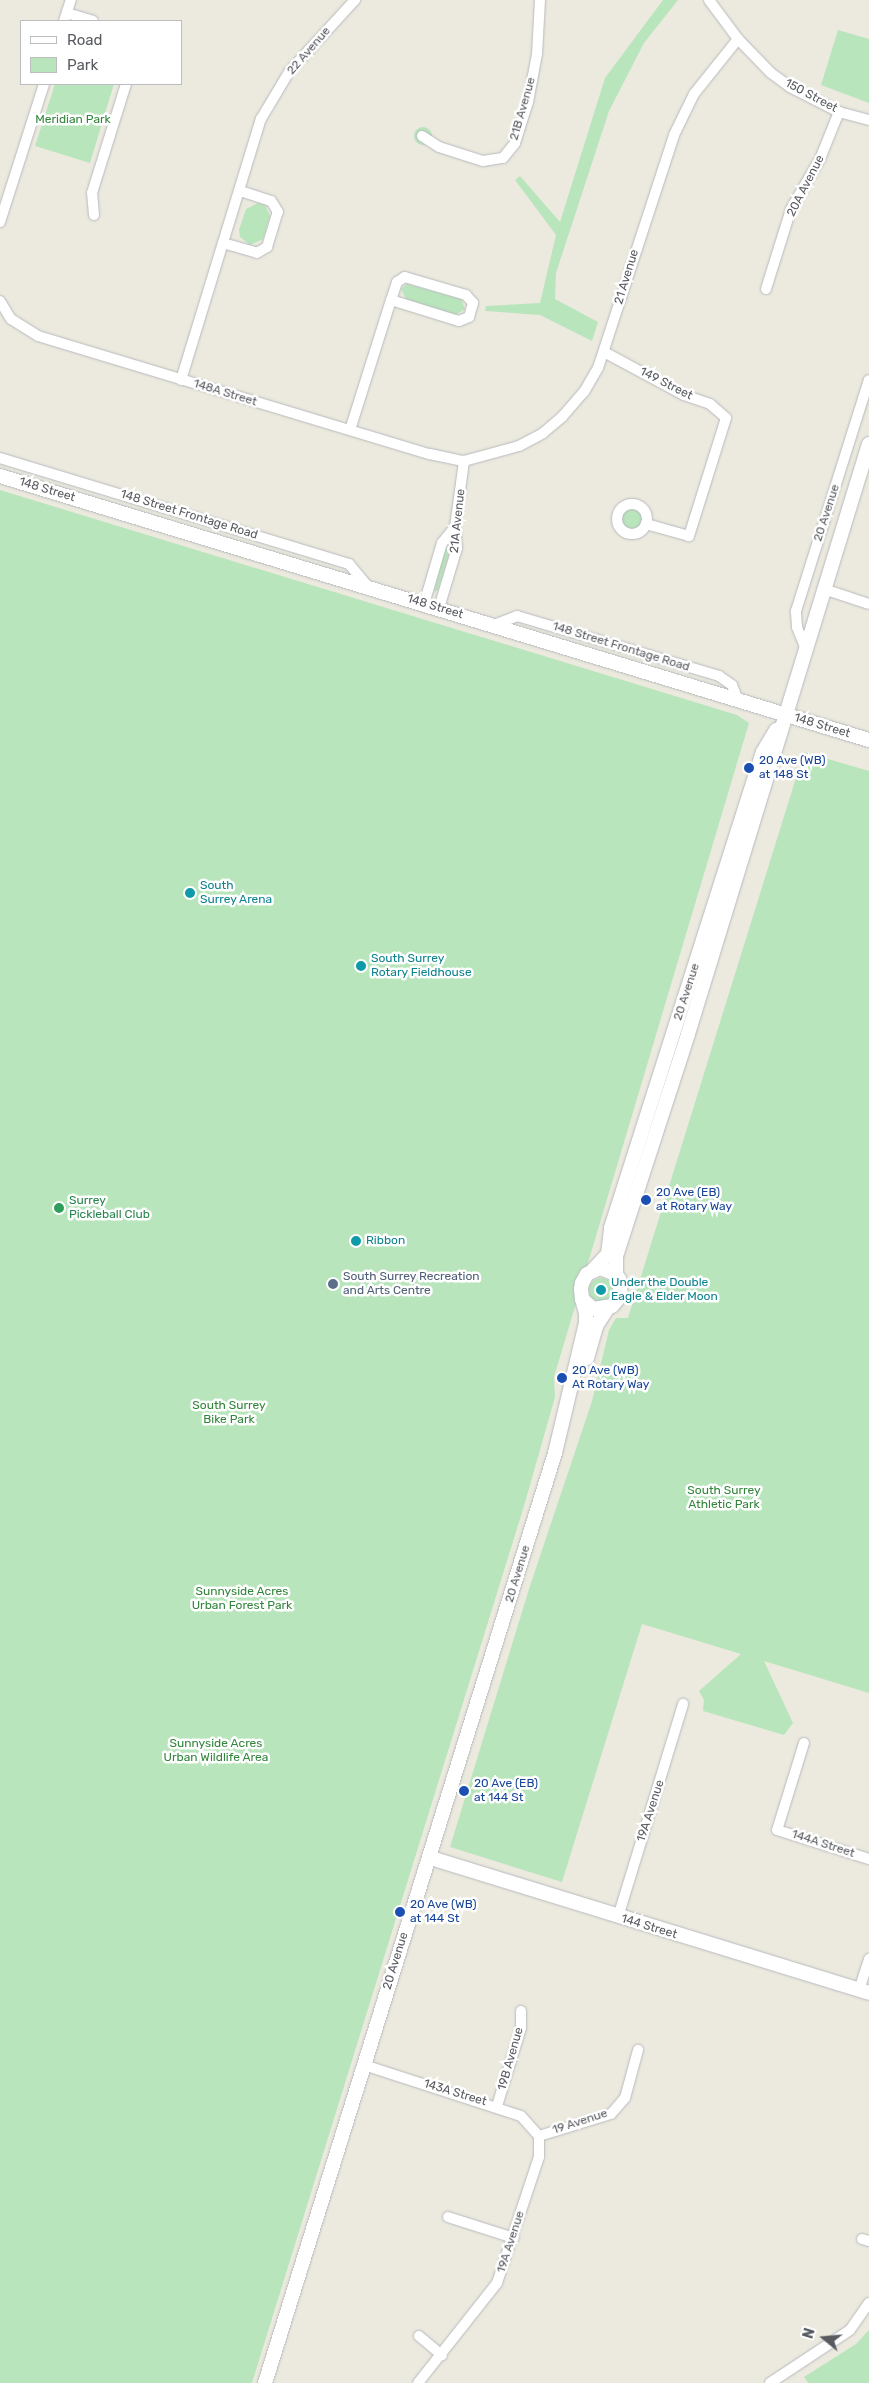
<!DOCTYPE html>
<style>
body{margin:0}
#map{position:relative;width:869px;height:2383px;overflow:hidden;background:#eceade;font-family:Rubik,sans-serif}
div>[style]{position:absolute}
.green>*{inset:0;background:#b9e5bc}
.round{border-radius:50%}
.roads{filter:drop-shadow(0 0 1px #b7b9be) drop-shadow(0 0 1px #b7b9be)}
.street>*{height:10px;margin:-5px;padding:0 5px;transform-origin:5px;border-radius:5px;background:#fff}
.street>.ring{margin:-5px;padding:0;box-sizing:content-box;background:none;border:10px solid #fff;border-radius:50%}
.secondary>*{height:14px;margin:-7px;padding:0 7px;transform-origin:7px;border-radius:7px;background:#fff}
.dots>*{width:14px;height:14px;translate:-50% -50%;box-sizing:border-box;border:2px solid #fff;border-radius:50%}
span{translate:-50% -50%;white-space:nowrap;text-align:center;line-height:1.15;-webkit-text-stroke:5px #fff;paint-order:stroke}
.street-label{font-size:12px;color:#585b60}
.park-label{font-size:12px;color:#32853b}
.transit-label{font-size:12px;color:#164399}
.left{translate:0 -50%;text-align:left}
.culture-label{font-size:12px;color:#0d838f}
.leisure-label{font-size:12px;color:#27864d}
.service-label{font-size:12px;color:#4e5e75}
.legend{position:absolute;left:20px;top:20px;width:162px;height:65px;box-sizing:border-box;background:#fff;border:1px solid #bcbdbf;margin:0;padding:6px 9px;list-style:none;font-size:15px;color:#585b60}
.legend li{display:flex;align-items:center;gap:10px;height:25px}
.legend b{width:25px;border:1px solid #bcbdbf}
.north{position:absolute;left:799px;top:2313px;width:50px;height:50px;-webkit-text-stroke:4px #fff;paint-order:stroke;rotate:287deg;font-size:14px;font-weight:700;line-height:20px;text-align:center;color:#585b60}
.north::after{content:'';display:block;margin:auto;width:18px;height:22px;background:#585b60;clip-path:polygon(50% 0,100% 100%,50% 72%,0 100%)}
</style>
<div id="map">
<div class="green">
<div style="clip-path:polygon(663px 0,678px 0,644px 43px,609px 111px,556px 273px,555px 299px,598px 322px,592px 341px,540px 315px,485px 311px,486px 306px,540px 303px,556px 235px,515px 180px,520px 176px,560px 222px,605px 78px)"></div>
<div style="clip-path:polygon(838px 30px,869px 39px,869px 103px,821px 85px)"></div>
<div style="clip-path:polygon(55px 84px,114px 84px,90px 163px,35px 146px)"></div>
<div class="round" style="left:414px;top:127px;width:18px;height:18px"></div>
<div style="clip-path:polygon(258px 203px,265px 205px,270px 216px,263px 239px,250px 245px,240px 237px,239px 230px,246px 209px)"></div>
<div style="clip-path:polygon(407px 284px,461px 299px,465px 309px,455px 315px,406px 299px,401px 289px)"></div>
<div style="clip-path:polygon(0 490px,737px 715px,749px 723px,554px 1377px,555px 1397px,524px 1506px,252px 2383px,0 2383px)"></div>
<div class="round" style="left:620px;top:508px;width:22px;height:22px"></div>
<div style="clip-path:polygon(445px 547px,450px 551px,438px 590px,434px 592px)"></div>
<div style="clip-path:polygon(804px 752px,869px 771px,869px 1693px,764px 1661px,793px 1723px,784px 1735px,703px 1711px,704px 1700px,699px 1691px,741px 1654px,642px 1624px,562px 1882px,450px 1847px,529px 1589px,592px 1401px,609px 1330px,616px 1318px,628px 1318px)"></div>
<div class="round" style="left:589px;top:1278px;width:24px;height:24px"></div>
<div style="clip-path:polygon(869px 2330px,869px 2383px,808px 2383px,804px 2377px,856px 2344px)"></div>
</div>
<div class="roads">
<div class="street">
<div style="left:709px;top:0;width:49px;rotate:53.4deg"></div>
<div style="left:738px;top:39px;width:47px;rotate:45.9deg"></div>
<div style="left:771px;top:73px;width:24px;rotate:36deg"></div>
<div style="left:790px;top:87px;width:55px;rotate:27deg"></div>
<div style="left:839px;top:112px;width:31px;rotate:15deg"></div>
<div style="left:67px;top:13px;width:27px;rotate:17deg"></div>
<div style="left:64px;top:21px;width:22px;rotate:-72deg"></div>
<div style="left:422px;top:136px;width:20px;rotate:33deg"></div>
<div style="left:439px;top:147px;width:46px;rotate:17.7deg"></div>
<div style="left:483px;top:161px;width:20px;rotate:-9deg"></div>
<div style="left:503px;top:158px;width:19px;rotate:-51deg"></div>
<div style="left:515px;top:143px;width:43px;rotate:-72.4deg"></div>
<div style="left:528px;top:102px;width:49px;rotate:-79.4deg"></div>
<div style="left:537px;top:54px;width:54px;rotate:-86.8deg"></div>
<div style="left:94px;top:215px;width:22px;rotate:-95deg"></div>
<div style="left:92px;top:193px;width:114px;rotate:-72.7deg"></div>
<div style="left:0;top:222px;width:145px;rotate:-72.3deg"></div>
<div style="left:223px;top:243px;width:35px;rotate:16deg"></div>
<div style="left:257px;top:253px;width:12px;rotate:-31deg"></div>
<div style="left:267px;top:247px;width:37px;rotate:-73deg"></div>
<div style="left:278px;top:212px;width:13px;rotate:-122deg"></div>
<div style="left:271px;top:201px;width:33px;rotate:-162deg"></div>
<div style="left:766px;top:289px;width:84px;rotate:-72.6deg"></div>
<div style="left:791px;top:209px;width:58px;rotate:-59.9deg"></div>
<div style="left:820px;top:159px;width:51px;rotate:-68deg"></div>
<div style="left:0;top:301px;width:21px;rotate:59deg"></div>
<div style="left:11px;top:319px;width:32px;rotate:32deg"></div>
<div style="left:38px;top:336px;width:409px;rotate:16.8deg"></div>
<div style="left:430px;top:454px;width:35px;rotate:12deg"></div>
<div style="left:464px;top:461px;width:57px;rotate:-15.3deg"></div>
<div style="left:519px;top:446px;width:27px;rotate:-28deg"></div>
<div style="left:543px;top:433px;width:25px;rotate:-40deg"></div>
<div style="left:562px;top:417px;width:33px;rotate:-49deg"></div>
<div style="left:584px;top:392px;width:28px;rotate:-60deg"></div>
<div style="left:598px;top:368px;width:245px;rotate:-71.9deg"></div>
<div style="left:674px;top:135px;width:46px;rotate:-64deg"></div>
<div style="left:694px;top:94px;width:70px;rotate:-51.3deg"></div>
<div style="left:604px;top:352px;width:91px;rotate:28.3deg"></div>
<div style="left:684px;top:395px;width:28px;rotate:19deg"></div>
<div style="left:710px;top:404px;width:21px;rotate:41deg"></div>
<div style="left:726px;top:418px;width:124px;rotate:107.4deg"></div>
<div style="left:689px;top:536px;width:45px;rotate:-164.4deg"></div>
<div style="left:181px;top:380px;width:273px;rotate:-73deg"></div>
<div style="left:261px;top:119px;width:55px;rotate:-59.2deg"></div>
<div style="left:289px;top:72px;width:98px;rotate:-47.5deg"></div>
<div style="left:350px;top:430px;width:136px;rotate:-72.5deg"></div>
<div style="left:391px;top:300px;width:71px;rotate:17.2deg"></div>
<div style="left:459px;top:321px;width:11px;rotate:-22deg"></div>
<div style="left:469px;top:317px;width:15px;rotate:-74deg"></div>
<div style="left:473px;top:303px;width:11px;rotate:-131deg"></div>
<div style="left:466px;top:295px;width:64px;rotate:-163.6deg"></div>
<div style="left:405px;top:277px;width:9px;rotate:148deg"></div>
<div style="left:397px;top:282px;width:19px;rotate:108deg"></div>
<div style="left:0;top:458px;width:365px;rotate:16.9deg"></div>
<div style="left:349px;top:564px;width:30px;rotate:50deg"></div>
<div class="ring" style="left:617px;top:504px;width:20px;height:20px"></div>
<div style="left:824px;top:589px;width:47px;rotate:18.4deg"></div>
<div style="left:424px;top:604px;width:64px;rotate:-73.6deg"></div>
<div style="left:442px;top:543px;width:21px;rotate:-51deg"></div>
<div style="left:439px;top:608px;width:63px;rotate:-73.3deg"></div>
<div style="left:457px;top:548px;width:21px;rotate:-95deg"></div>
<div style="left:455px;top:527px;width:67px;rotate:-82.2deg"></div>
<div style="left:494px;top:625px;width:25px;rotate:-21deg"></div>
<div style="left:517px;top:616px;width:211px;rotate:16.5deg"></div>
<div style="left:719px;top:676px;width:16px;rotate:35deg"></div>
<div style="left:732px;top:685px;width:16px;rotate:68deg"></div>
<div style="left:805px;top:647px;width:22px;rotate:-112deg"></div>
<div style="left:797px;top:627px;width:16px;rotate:-94deg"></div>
<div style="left:796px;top:611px;width:242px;rotate:-72.5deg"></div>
<div style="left:804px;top:1743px;width:91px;rotate:107.2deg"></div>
<div style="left:777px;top:1830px;width:96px;rotate:17.5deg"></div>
<div style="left:618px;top:1917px;width:223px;rotate:-73deg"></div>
<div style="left:859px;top:1990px;width:33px;rotate:-72deg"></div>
<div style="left:364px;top:2065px;width:165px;rotate:18deg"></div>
<div style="left:521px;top:2116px;width:27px;rotate:48deg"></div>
<div style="left:497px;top:2106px;width:82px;rotate:-72.9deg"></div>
<div style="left:521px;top:2028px;width:17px;rotate:-90deg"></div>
<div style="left:539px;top:2136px;width:75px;rotate:-17deg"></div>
<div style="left:611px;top:2114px;width:21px;rotate:-49deg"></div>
<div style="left:625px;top:2098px;width:50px;rotate:-74.8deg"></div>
<div style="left:448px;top:2217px;width:69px;rotate:17.7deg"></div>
<div style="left:862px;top:2239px;width:7px;rotate:16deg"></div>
<div style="left:419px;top:2336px;width:30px;rotate:40deg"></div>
<div style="left:418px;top:2383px;width:127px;rotate:-51.7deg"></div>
<div style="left:497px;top:2283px;width:133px;rotate:-71.6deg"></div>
<div style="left:539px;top:2157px;width:21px;rotate:-90deg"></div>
<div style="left:770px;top:2383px;width:96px;rotate:-33.5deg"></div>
<div style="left:850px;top:2330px;width:33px;rotate:-55deg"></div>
</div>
<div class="secondary">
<div style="left:0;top:476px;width:908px;rotate:16.9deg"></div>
<div style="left:593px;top:1270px;width:22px;rotate:-47deg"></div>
<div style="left:608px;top:1254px;width:26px;rotate:-83deg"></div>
<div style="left:611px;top:1228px;width:500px;rotate:-72.3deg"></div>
<div style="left:763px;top:752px;width:26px;rotate:-59deg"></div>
<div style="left:616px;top:1274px;width:18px;rotate:-90deg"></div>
<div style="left:616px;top:1256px;width:233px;rotate:-72deg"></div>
<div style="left:688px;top:1034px;width:617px;rotate:-72.95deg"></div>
<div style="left:587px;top:1358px;width:33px;rotate:-74deg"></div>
<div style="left:596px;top:1326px;width:20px;rotate:-57deg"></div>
<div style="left:431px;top:1858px;width:458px;rotate:17.1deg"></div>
<div style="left:265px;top:2383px;width:974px;rotate:-72.68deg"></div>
<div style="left:555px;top:1453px;width:134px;rotate:-76.6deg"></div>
<div style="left:586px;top:1323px;width:10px;rotate:-90deg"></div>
<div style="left:586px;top:1313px;width:15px;rotate:-106deg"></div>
<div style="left:582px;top:1299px;width:10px;rotate:-96deg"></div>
<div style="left:581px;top:1289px;width:6px;rotate:-81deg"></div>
<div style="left:582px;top:1283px;width:10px;rotate:-61deg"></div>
<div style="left:587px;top:1274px;width:14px;rotate:-25deg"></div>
<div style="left:600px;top:1268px;width:17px;rotate:21deg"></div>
<div style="left:616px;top:1274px;width:6px;rotate:59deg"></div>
<div style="left:619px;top:1279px;width:16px;rotate:83deg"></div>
<div style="left:621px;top:1295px;width:14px;rotate:129deg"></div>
<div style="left:612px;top:1306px;width:19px;rotate:171deg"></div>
<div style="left:593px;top:1309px;width:15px;rotate:-138deg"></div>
</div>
</div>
<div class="dots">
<div style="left:749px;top:768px;background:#1a4fb4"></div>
<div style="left:190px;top:893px;background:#0f9aa8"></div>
<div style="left:361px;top:966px;background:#0f9aa8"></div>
<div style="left:646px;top:1200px;background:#1a4fb4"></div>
<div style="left:59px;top:1208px;background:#2e9e5b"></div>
<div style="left:356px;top:1241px;background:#0f9aa8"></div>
<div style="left:333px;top:1284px;background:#5c6f8a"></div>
<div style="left:601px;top:1290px;background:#0f9aa8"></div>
<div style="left:562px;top:1378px;background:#1a4fb4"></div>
<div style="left:464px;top:1791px;background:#1a4fb4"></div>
<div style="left:400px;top:1912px;background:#1a4fb4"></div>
</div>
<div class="street-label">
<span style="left:309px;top:51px;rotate:-49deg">22 Avenue</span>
<span style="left:811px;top:96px;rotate:28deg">150 Street</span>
<span style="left:523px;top:109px;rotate:-74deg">21B Avenue</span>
<span style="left:806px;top:186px;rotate:-63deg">20A Avenue</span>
<span style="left:627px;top:277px;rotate:-73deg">21 Avenue</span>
<span style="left:666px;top:384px;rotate:27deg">149 Street</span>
<span style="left:225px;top:393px;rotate:17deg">148A Street</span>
<span style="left:47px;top:490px;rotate:17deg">148 Street</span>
<span style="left:827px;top:513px;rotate:-72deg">20 Avenue</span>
<span style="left:189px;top:515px;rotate:17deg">148 Street Frontage Road</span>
<span style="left:458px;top:521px;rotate:-84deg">21A Avenue</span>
<span style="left:435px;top:607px;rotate:17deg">148 Street</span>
<span style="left:621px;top:647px;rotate:17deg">148 Street Frontage Road</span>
<span style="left:822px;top:726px;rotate:17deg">148 Street</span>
<span style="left:687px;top:992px;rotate:-72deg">20 Avenue</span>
<span style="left:518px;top:1574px;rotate:-73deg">20 Avenue</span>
<span style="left:651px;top:1811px;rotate:-72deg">19A Avenue</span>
<span style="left:823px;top:1844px;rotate:18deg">144A Street</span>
<span style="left:649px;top:1927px;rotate:17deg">144 Street</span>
<span style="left:396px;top:1961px;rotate:-73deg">20 Avenue</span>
<span style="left:511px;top:2059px;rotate:-74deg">19B Avenue</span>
<span style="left:455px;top:2093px;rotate:17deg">143A Street</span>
<span style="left:580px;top:2122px;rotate:-18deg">19 Avenue</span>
<span style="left:511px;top:2242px;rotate:-72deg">19A Avenue</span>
</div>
<div class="park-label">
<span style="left:73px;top:120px">Meridian Park</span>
<span style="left:229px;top:1413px">South Surrey<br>Bike Park</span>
<span style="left:724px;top:1498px">South Surrey<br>Athletic Park</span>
<span style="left:242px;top:1599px">Sunnyside Acres<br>Urban Forest Park</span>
<span style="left:216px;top:1751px">Sunnyside Acres<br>Urban Wildlife Area</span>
</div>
<div class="transit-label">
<span class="left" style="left:759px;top:768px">20 Ave (WB)<br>at 148 St</span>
<span class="left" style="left:656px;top:1200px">20 Ave (EB)<br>at Rotary Way</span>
<span class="left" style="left:572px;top:1378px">20 Ave (WB)<br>At Rotary Way</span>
<span class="left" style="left:474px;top:1791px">20 Ave (EB)<br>at 144 St</span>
<span class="left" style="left:410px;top:1912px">20 Ave (WB)<br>at 144 St</span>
</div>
<div class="culture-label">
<span class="left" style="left:200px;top:893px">South<br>Surrey Arena</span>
<span class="left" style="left:371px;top:966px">South Surrey<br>Rotary Fieldhouse</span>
<span class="left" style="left:366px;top:1241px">Ribbon</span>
<span class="left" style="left:611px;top:1290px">Under the Double<br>Eagle &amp; Elder Moon</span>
</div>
<div class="leisure-label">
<span class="left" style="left:69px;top:1208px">Surrey<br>Pickleball Club</span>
</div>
<div class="service-label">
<span class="left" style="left:343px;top:1284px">South Surrey Recreation<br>and Arts Centre</span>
</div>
<ul class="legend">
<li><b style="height:6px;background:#fff"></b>Road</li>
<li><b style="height:14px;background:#b9e5bc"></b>Park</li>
</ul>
<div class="north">N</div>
</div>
